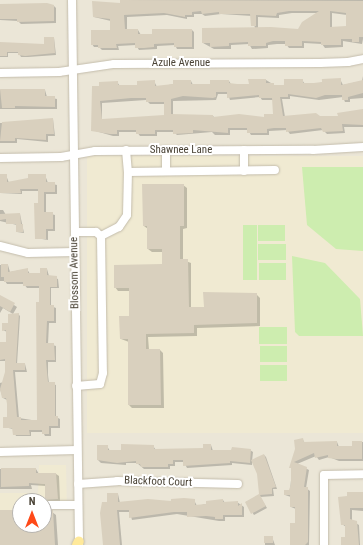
<!DOCTYPE html>
<style>
body{margin:0}
#map{position:relative;width:363px;height:545px;overflow:hidden;background:#f6f3ea;font-family:"Roboto Condensed",sans-serif}
div>[style]{position:absolute}
.residential>*{inset:0;background:#ebe6d7}
.education>*{inset:0;background:#f0ead2;transform-origin:0 0}
.green>*{inset:0;background:#cdedaf;transform-origin:0 0}
.shadow>*{inset:0;background:#0003}
.building>*{inset:0;background:#d9d0be;transform-origin:0 0}
.roads{filter:drop-shadow(0 0 1px #c3bcab) drop-shadow(0 0 1px #c3bcab)}
.minor>*{height:8px;margin:-4px;padding:0 4px;transform-origin:4px;border-radius:4px;background:#fff}
.major>*{height:10px;margin:-5px;padding:0 5px;transform-origin:5px;border-radius:5px;background:#ffe99a}
span{translate:-50% -50%;white-space:nowrap;text-align:center;line-height:1.15;-webkit-text-stroke:4px #fff;paint-order:stroke}
.street-label{font-size:11px;color:#4b4437}
.north{position:absolute;left:12px;top:493px;width:40px;height:40px;box-sizing:border-box;background:#fff;border:1px solid #b7b4af;border-radius:50%;rotate:0deg;font-size:11px;font-weight:700;line-height:16px;text-align:center;color:#4b4437}
.north::after{content:'';display:block;margin:auto;width:14px;height:18px;background:#ff4918;clip-path:polygon(50% 0,100% 100%,50% 72%,0 100%)}
</style>
<div id="map">
<div class="residential">
<div style="clip-path:polygon(evenodd,0 0,363px 0,363px 545px,0 545px,0 0,20px 501px,44px 501px,44px 525px,20px 525px,20px 501px)"></div>
</div>
<div class="education">
<div style="left:363px;top:156px;width:277px;height:276px;rotate:90deg"></div>
<div style="clip-path:polygon(39px 465px,66px 465px,67px 509px,44px 501px,20px 501px,20px 525px,0 545px,0 493px,38px 493px)"></div>
</div>
<div class="green">
<div style="clip-path:polygon(302px 167px,363px 167px,363px 251px,336px 249px,307px 225px)"></div>
<div style="left:243px;top:225px;width:14px;height:55px"></div>
<div style="left:258px;top:225px;width:27px;height:16px"></div>
<div style="left:258px;top:244px;width:28px;height:16px"></div>
<div style="clip-path:polygon(292px 256px,325px 263px,360px 299px,363px 336px,299px 336px,295px 332px)"></div>
<div style="left:259px;top:263px;width:27px;height:17px"></div>
<div style="left:287px;top:327px;width:17px;height:28px;rotate:90deg"></div>
<div style="left:260px;top:346px;width:27px;height:16px"></div>
<div style="left:260px;top:365px;width:27px;height:16px"></div>
</div>
<div class="shadow">
<div style="clip-path:polygon(evenodd,130px 0,363px 0,363px 39px,362px 44px,343px 41px,343px 47px,325px 48px,322px 44px,304px 43px,304px 48px,289px 48px,286px 44px,277px 44px,268px 45px,268px 48px,252px 49px,249px 44px,231px 45px,231px 49px,214px 49px,203px 43px,255px 28px,252px 16px,221px 14px,205px 16px,202px 14px,194px 14px,194px 17px,187px 17px,187px 19px,167px 15px,127px 17px,127px 30px,138px 30px,141px 35px,192px 30px,194px 32px,194px 49px,177px 49px,175px 45px,157px 46px,157px 49px,139px 50px,136px 45px,118px 46px,119px 50px,102px 50px,99px 47px,94px 47px,92px 44px,111px 31px,111px 21px,94px 17px,121px 4px,121px 1px,130px 0,292px 13px,318px 13px,298px 31px,258px 28px,258px 17px,279px 18px,279px 15px,292px 13px,130px 0,332px 13px,347px 15px,347px 27px,332px 28px,332px 13px)"></div>
<div style="clip-path:polygon(0 5px,54px 6px,56px 8px,56px 23px,21px 24px,18px 21px,0 20px)"></div>
<div style="clip-path:polygon(54px 38px,56px 55px,28px 57px,21px 57px,19px 53px,8px 53px,8px 57px,0 57px,0 43px,46px 45px)"></div>
<div style="clip-path:polygon(evenodd,363px 76px,363px 98px,350px 99px,350px 102px,345px 102px,343px 97px,319px 100px,290px 96px,290px 99px,282px 99px,285px 117px,339px 117px,363px 111px,363px 127px,344px 127px,345px 133px,327px 134px,323px 130px,290px 134px,287px 130px,269px 131px,269px 135px,251px 135px,248px 130px,230px 130px,230px 135px,215px 135px,212px 132px,177px 135px,174px 132px,157px 132px,157px 136px,140px 136px,137px 132px,119px 132px,119px 136px,113px 136px,92px 130px,100px 87px,117px 82px,120px 86px,138px 86px,154px 81px,157px 87px,191px 81px,193px 85px,211px 85px,229px 81px,231px 84px,250px 85px,266px 80px,276px 86px,285px 86px,302px 80px,305px 84px,314px 84px,340px 79px,343px 85px,362px 81px,363px 76px,218px 94px,228px 94px,230px 100px,260px 97px,262px 100px,273px 100px,274px 115px,265px 118px,215px 118px,213px 116px,173px 115px,173px 101px,216px 100px,218px 94px,363px 76px,146px 100px,150px 104px,165px 104px,165px 116px,102px 120px,102px 103px,146px 100px)"></div>
<div style="clip-path:polygon(0 90px,45px 90px,47px 97px,57px 99px,57px 109px,0 109px)"></div>
<div style="clip-path:polygon(53px 119px,55px 136px,48px 136px,48px 142px,17px 139px,17px 143px,0 143px,0 123px,32px 123px)"></div>
<div style="clip-path:polygon(0 175px,6px 175px,9px 183px,45px 175px,48px 183px,57px 185px,57px 194px,46px 194px,46px 213px,55px 215px,55px 231px,48px 231px,48px 240px,36px 238px,39px 191px,22px 191px,22px 194px,0 193px)"></div>
<div style="clip-path:polygon(183px 185px,187px 188px,187px 228px,183px 229px,183px 260px,191px 263px,191px 308px,205px 308px,256px 294px,260px 298px,260px 326px,197px 328px,197px 336px,148px 337px,149px 350px,160px 350px,163px 353px,164px 408px,132px 408px,129px 405px,129px 342px,121px 339px,130px 317px,130px 291px,118px 291px,115px 287px,163px 265px,163px 252px,152px 252px,148px 249px,148px 229px,144px 226px)"></div>
<div style="clip-path:polygon(0 210px,3px 210px,6px 215px,20px 214px,24px 233px,17px 232px,17px 225px,0 221px)"></div>
<div style="clip-path:polygon(0 263px,0 265px,8px 265px,10px 272px,27px 269px,30px 274px,41px 274px,47px 269px,49px 276px,58px 279px,59px 288px,51px 288px,51px 306px,56px 308px,56px 323px,49px 323px,48px 344px,56px 346px,56px 362px,48px 362px,48px 375px,49px 383px,56px 385px,56px 417px,60px 419px,60px 428px,51px 428px,51px 436px,45px 436px,43px 432px,31px 432px,31px 436px,16px 436px,13px 429px,4px 427px,8px 418px,7px 400px,3px 398px,0 389px,0 383px,4px 382px,6px 372px,6px 361px,0 361px,0 343px,7px 343px,7px 332px,3px 330px,18px 314px,20px 316px,17px 364px,25px 364px,27px 372px,15px 372px,19px 418px,38px 421px,37px 333px,40px 288px,27px 288px,24px 284px,7px 284px,5px 281px,0 281px)"></div>
<div style="clip-path:polygon(0 296px,17px 307px,13px 314px,3px 308px,0 313px)"></div>
<div style="clip-path:polygon(303px 440px,305px 443px,337px 442px,339px 447px,353px 447px,353px 442px,363px 442px,363px 461px,339px 461px,329px 457px,319px 460px,316px 456px,297px 464px,309px 470px,306px 488px,310px 491px,309px 545px,291px 545px,296px 524px,296px 509px,291px 507px,291px 497px,285px 495px,290px 491px,292px 469px,290px 467px)"></div>
<div style="clip-path:polygon(211px 445px,213px 451px,250px 450px,253px 452px,252px 461px,264px 455px,266px 457px,277px 489px,273px 489px,274px 496px,260px 497px,267px 508px,254px 515px,246px 502px,260px 495px,258px 474px,252px 461px,252px 465px,232px 463px,232px 465px,187px 468px,184px 462px,175px 462px,175px 466px,170px 466px,170px 469px,144px 469px,137px 463px,126px 463px,126px 465px,101px 463px,98px 460px,107px 446px,110px 451px,122px 451px,153px 446px,156px 450px,204px 449px)"></div>
<div style="clip-path:polygon(0 469px,36px 469px,39px 474px,56px 474px,59px 476px,60px 501px,49px 502px,46px 499px,46px 486px,31px 485px,32px 489px,0 489px)"></div>
<div style="clip-path:polygon(363px 493px,363px 511px,352px 510px,352px 521px,359px 525px,360px 545px,342px 545px,346px 538px,346px 527px,342px 524px,348px 497px)"></div>
<div style="clip-path:polygon(118px 494px,120px 503px,194px 500px,197px 506px,223px 500px,225px 503px,237px 502px,244px 507px,244px 517px,225px 517px,225px 521px,219px 521px,177px 514px,132px 520px,130px 512px,119px 512px,122px 545px,104px 545px,108px 503px)"></div>
<div style="clip-path:polygon(0 512px,20px 512px,20px 525px,44px 525px,44px 512px,52px 512px,56px 515px,58px 545px,0 545px)"></div>
<div style="clip-path:polygon(265px 537px,272px 537px,275px 545px,265px 545px)"></div>
</div>
<div class="building">
<div style="clip-path:polygon(evenodd,120px 0,363px 1px,363px 37px,359px 37px,359px 42px,352px 42px,352px 39px,341px 39px,341px 45px,321px 45px,321px 42px,302px 41px,302px 46px,285px 46px,285px 41px,273px 41px,266px 43px,266px 46px,248px 46px,248px 42px,229px 43px,229px 46px,210px 47px,210px 43px,202px 43px,202px 28px,271px 27px,298px 29px,302px 22px,319px 11px,289px 11px,277px 13px,276px 16px,256px 15px,256px 26px,251px 26px,250px 14px,219px 14px,219px 12px,202px 14px,201px 11px,192px 12px,192px 15px,185px 15px,185px 17px,164px 13px,124px 15px,125px 29px,138px 29px,138px 34px,152px 34px,152px 29px,192px 29px,192px 47px,174px 47px,174px 43px,154px 44px,154px 47px,144px 48px,135px 48px,135px 43px,116px 44px,117px 48px,98px 48px,98px 45px,91px 45px,91px 30px,110px 30px,110px 19px,93px 17px,92px 1px,120px 3px,120px 0,330px 11px,346px 13px,346px 26px,330px 27px,330px 11px)"></div>
<div style="clip-path:polygon(47px 3px,54px 5px,54px 21px,17px 22px,17px 19px,0 19px,0 4px)"></div>
<div style="clip-path:polygon(44px 37px,54px 37px,55px 53px,25px 56px,18px 55px,18px 52px,7px 52px,7px 56px,0 56px,0 42px,44px 44px)"></div>
<div style="clip-path:polygon(evenodd,341px 78px,341px 85px,363px 80px,363px 93px,348px 97px,348px 100px,342px 100px,342px 95px,325px 95px,316px 98px,288px 94px,288px 97px,280px 97px,283px 116px,316px 113px,320px 116px,338px 116px,337px 113px,363px 109px,363px 125px,342px 124px,343px 131px,323px 132px,321px 128px,286px 132px,286px 128px,274px 128px,267px 129px,267px 133px,247px 133px,247px 128px,228px 128px,228px 133px,193px 130px,193px 133px,173px 134px,173px 130px,155px 130px,155px 134px,136px 134px,136px 130px,117px 130px,117px 134px,110px 134px,91px 131px,92px 86px,99px 86px,99px 82px,118px 81px,118px 85px,137px 85px,137px 81px,155px 80px,155px 86px,173px 84px,173px 80px,191px 80px,191px 84px,210px 84px,210px 80px,229px 80px,229px 83px,237px 84px,249px 84px,248px 79px,266px 79px,266px 83px,274px 83px,274px 85px,284px 85px,284px 79px,303px 79px,303px 83px,314px 83px,322px 82px,322px 79px,341px 78px,216px 92px,227px 92px,227px 98px,259px 95px,259px 98px,272px 98px,273px 114px,264px 114px,264px 117px,239px 114px,213px 117px,213px 115px,171px 114px,171px 99px,183px 96px,213px 98px,216px 97px,216px 92px,341px 78px,131px 98px,146px 98px,146px 102px,164px 102px,164px 115px,102px 119px,100px 101px,131px 98px)"></div>
<div style="clip-path:polygon(0 89px,45px 89px,45px 96px,55px 96px,55px 107px,15px 106px,15px 108px,2px 108px)"></div>
<div style="clip-path:polygon(53px 118px,54px 134px,46px 134px,46px 140px,15px 138px,15px 141px,0 141px,2px 122px)"></div>
<div style="clip-path:polygon(0 174px,7px 174px,7px 182px,28px 178px,28px 174px,46px 174px,46px 182px,55px 182px,55px 192px,44px 192px,44px 212px,53px 212px,53px 229px,46px 229px,46px 239px,35px 239px,34px 203px,38px 203px,38px 189px,20px 189px,21px 193px,0 193px)"></div>
<div style="clip-path:polygon(142px 184px,184px 184px,184px 226px,180px 226px,180px 259px,188px 259px,189px 307px,204px 307px,203px 292px,257px 293px,257px 323px,194px 325px,194px 333px,146px 334px,146px 349px,160px 349px,161px 405px,128px 405px,128px 339px,120px 339px,119px 316px,129px 316px,129px 288px,114px 288px,114px 265px,162px 264px,162px 249px,147px 249px,147px 226px,143px 226px)"></div>
<div style="clip-path:polygon(20px 213px,21px 224px,6px 224px,6px 219px,0 220px,0 214px)"></div>
<div style="left:16px;top:224px;width:7px;height:8px"></div>
<div style="clip-path:polygon(1px 264px,8px 264px,8px 272px,28px 268px,28px 273px,40px 273px,40px 268px,47px 268px,47px 275px,57px 276px,57px 287px,50px 287px,50px 305px,54px 305px,54px 321px,47px 321px,46px 343px,54px 343px,55px 360px,46px 360px,47px 372px,48px 382px,55px 382px,55px 416px,58px 416px,58px 426px,49px 426px,49px 434px,42px 434px,42px 430px,29px 430px,30px 435px,13px 435px,12px 428px,3px 428px,3px 417px,7px 417px,7px 404px,6px 398px,2px 398px,0 389px,5px 372px,5px 359px,0 360px,0 342px,6px 342px,6px 330px,2px 331px,2px 323px,8px 323px,8px 314px,19px 313px,16px 363px,25px 363px,25px 370px,13px 370px,17px 417px,21px 417px,21px 420px,37px 420px,36px 302px,39px 302px,39px 286px,23px 286px,23px 282px,4px 282px,4px 277px,1px 277px)"></div>
<div style="clip-path:polygon(0 295px,15px 303px,10px 312px,0 306px)"></div>
<div style="clip-path:polygon(303px 438px,304px 442px,337px 441px,337px 446px,352px 446px,352px 441px,362px 441px,362px 459px,336px 459px,328px 458px,328px 455px,315px 458px,314px 453px,294px 462px,307px 467px,304px 487px,308px 487px,308px 542px,305px 545px,290px 545px,290px 523px,295px 523px,295px 507px,290px 507px,290px 495px,284px 495px,284px 490px,289px 490px,291px 484px,291px 468px,289px 468px,295px 449px,294px 440px)"></div>
<div style="clip-path:polygon(121px 444px,154px 445px,154px 449px,203px 448px,203px 444px,211px 444px,211px 450px,231px 450px,232px 447px,251px 449px,250px 463px,230px 461px,230px 463px,183px 466px,183px 460px,173px 460px,173px 464px,168px 464px,168px 467px,141px 467px,140px 464px,136px 464px,136px 461px,117px 463px,97px 460px,97px 445px,108px 445px,108px 450px,121px 450px)"></div>
<div style="clip-path:polygon(264px 454px,276px 487px,272px 488px,272px 494px,260px 495px,266px 506px,251px 514px,245px 502px,259px 494px,257px 474px,251px 460px)"></div>
<div style="clip-path:polygon(1px 468px,36px 468px,36px 473px,56px 473px,58px 499px,45px 500px,45px 484px,43px 484px,29px 483px,29px 486px,1px 487px)"></div>
<div style="clip-path:polygon(347px 492px,363px 492px,363px 508px,350px 508px,350px 519px,357px 521px,359px 545px,341px 545px,341px 537px,345px 537px,345px 525px,341px 525px,338px 497px,347px 496px)"></div>
<div style="clip-path:polygon(107px 493px,118px 493px,118px 502px,148px 499px,171px 501px,171px 499px,184px 498px,195px 499px,195px 505px,206px 504px,206px 501px,223px 499px,223px 502px,238px 501px,238px 506px,242px 503px,242px 515px,223px 515px,223px 519px,215px 519px,215px 517px,206px 516px,187px 517px,187px 512px,174px 512px,129px 518px,129px 510px,117px 510px,120px 545px,103px 545px,100px 513px,102px 502px,107px 502px)"></div>
<div style="clip-path:polygon(0 510px,20px 510px,20px 525px,44px 525px,44px 510px,53px 510px,55px 545px,0 545px)"></div>
<div style="left:264px;top:536px;width:9px;height:7px"></div>
</div>
<div class="roads">
<div class="minor">
<div style="left:72px;top:0;width:545px;rotate:89.26deg"></div>
<div style="left:0;top:73px;width:59px;rotate:-1deg"></div>
<div style="left:59px;top:72px;width:56px;rotate:-8.3deg"></div>
<div style="left:114px;top:64px;width:206px;rotate:-0.3deg"></div>
<div style="left:320px;top:63px;width:28px;rotate:-2deg"></div>
<div style="left:348px;top:62px;width:15px;rotate:-11deg"></div>
<div style="left:126px;top:150px;width:22px;rotate:85deg"></div>
<div style="left:0;top:158px;width:61px;rotate:-0.9deg"></div>
<div style="left:61px;top:157px;width:35px;rotate:-10deg"></div>
<div style="left:95px;top:151px;width:218px;rotate:-0.3deg"></div>
<div style="left:313px;top:150px;width:50px;rotate:-3.4deg"></div>
<div style="left:166px;top:170px;width:20px;rotate:-90deg"></div>
<div style="left:244px;top:171px;width:21px;rotate:-90deg"></div>
<div style="left:75px;top:232px;width:21px"></div>
<div style="left:96px;top:232px;width:6px;rotate:39deg"></div>
<div style="left:101px;top:236px;width:137px;rotate:89.2deg"></div>
<div style="left:103px;top:373px;width:11px;rotate:105deg"></div>
<div style="left:100px;top:384px;width:24px;rotate:175deg"></div>
<div style="left:101px;top:236px;width:20px;rotate:-27deg"></div>
<div style="left:119px;top:227px;width:14px;rotate:-56deg"></div>
<div style="left:127px;top:215px;width:43px;rotate:-88.7deg"></div>
<div style="left:128px;top:172px;width:147px;rotate:-0.8deg"></div>
<div style="left:0;top:246px;width:29px;rotate:14deg"></div>
<div style="left:28px;top:253px;width:47px;rotate:-1.2deg"></div>
<div style="left:0;top:452px;width:77px;rotate:-1.5deg"></div>
<div style="left:78px;top:484px;width:39px;rotate:-4deg"></div>
<div style="left:117px;top:481px;width:121px;rotate:1.4deg"></div>
<div style="left:44px;top:505px;width:34px"></div>
<div style="left:324px;top:545px;width:70px;rotate:-90deg"></div>
<div style="left:324px;top:475px;width:39px;rotate:-1deg"></div>
</div>
<div class="major">
<div style="left:77px;top:545px;width:4px;rotate:-63deg"></div>
</div>
</div>
<div class="street-label">
<span style="left:181px;top:63px">Azule Avenue</span>
<span style="left:181px;top:150px">Shawnee Lane</span>
<span style="left:75px;top:273px;rotate:-91deg">Blossom Avenue</span>
<span style="left:158px;top:482px;rotate:2deg">Blackfoot Court</span>
</div>
<div class="north">N</div>
</div>
